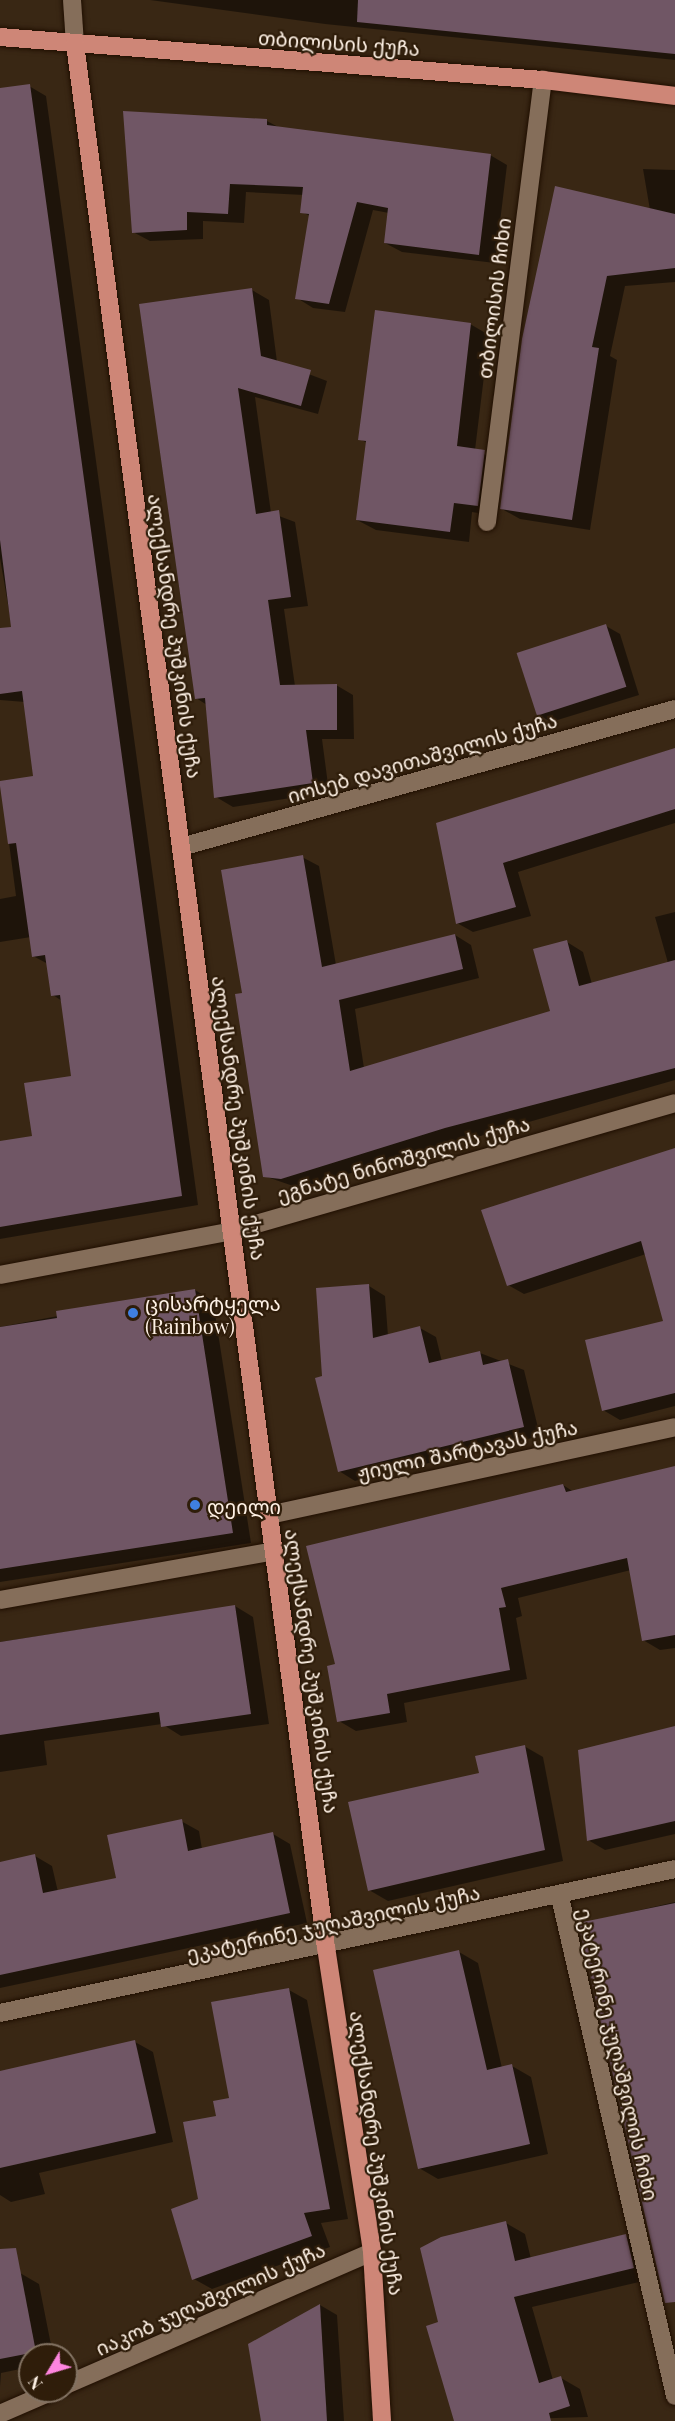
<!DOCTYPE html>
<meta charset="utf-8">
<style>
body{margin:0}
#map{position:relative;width:675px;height:2421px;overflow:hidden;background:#392714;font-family:"Playfair Display","Noto Sans Georgian",serif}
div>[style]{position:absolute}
.shadow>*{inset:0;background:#0007}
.building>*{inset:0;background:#705665;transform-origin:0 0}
.roads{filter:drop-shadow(0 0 2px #200f00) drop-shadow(0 0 2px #200f00)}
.minor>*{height:18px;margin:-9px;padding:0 9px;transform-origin:9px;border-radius:9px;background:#856e5a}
.major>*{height:18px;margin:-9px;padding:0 9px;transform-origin:9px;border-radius:9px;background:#ce8677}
.dots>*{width:16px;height:16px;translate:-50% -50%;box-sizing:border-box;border:3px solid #2f1d0a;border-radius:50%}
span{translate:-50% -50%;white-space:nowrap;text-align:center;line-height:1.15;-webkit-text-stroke:4.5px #2f1d0a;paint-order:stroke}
.street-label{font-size:20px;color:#fef1e5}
.poi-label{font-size:20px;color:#fef1e5}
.left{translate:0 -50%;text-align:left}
.north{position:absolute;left:18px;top:2343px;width:60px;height:60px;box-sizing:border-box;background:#2f1d0a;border:2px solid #827262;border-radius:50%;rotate:232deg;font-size:16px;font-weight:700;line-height:24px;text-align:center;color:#fef1e5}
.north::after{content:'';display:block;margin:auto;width:21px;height:27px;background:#fe85df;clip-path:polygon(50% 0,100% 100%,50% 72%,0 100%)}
</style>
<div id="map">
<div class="shadow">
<div style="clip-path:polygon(150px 0,675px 0,675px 60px,325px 24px)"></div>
<div style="clip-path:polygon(29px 86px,46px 96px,198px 1205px,0 1239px,0 1143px,33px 1137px,73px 1077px,62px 1001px,53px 995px,48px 964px,33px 956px,31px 937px,0 942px,0 899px,16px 896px,1px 782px,35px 778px,25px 702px,0 700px,0 629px,12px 628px,0 558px,0 89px)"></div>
<div style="clip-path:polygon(267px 121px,280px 128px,490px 155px,507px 165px,495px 263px,402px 252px,385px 243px,389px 213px,373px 210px,345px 312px,313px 308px,297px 298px,310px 216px,302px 212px,304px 195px,246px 192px,244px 223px,203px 221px,203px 239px,150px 241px,133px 232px)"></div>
<div style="clip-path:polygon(643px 169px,675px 170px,675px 282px,625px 286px,610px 356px,617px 360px,590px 530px,520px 519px,502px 509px,523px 339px,650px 210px)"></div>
<div style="clip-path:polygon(252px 290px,269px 300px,277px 362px,327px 381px,318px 414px,255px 397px,271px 513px,295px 522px,308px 606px,284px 609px,295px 686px,336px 685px,353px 695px,354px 739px,322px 739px,329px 792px,233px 807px,216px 797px,207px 705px,196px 698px,141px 305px)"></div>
<div style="clip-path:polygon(470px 324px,489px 335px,475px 450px,503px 463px,496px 516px,472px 512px,469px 542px,376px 530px,357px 520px,367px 443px,360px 439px)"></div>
<div style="clip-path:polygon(606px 626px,620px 634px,639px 695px,551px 722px,537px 714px)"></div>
<div style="clip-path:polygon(675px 754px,675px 823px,518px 872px,531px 916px,473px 932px,457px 923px,438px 824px)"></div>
<div style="clip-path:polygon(302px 857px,319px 866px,336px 965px,455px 935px,471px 945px,479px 978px,355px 1009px,364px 1068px,552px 1012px,567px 942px,583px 952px,592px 984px,668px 963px,655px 917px,675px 912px,675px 1080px,299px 1188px,264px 1176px,244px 995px)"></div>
<div style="clip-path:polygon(675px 1151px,675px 1406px,620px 1420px,603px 1410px,665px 1322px,646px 1254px,524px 1294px,508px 1285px)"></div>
<div style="clip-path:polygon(369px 1286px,385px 1296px,388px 1336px,420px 1328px,436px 1337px,442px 1362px,480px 1353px,524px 1370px,540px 1436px,355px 1481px,339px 1471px,324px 1378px)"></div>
<div style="clip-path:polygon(195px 1290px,213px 1301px,251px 1543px,0 1582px,0 1327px)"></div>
<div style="clip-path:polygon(675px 1467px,675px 1648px,660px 1650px,643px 1640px,631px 1570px,518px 1598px,522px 1616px,516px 1618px,527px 1679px,404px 1703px,407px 1722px,356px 1731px,339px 1721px,337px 1666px,563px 1485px,574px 1492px)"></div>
<div style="clip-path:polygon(235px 1606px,253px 1617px,269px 1724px,181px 1736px,162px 1724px,44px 1741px,47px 1765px,0 1772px,0 1642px)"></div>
<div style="clip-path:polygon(675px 1730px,675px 1834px,605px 1850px,588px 1840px)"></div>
<div style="clip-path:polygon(524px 1746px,543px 1757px,563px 1861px,388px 1901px,369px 1890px,481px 1774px)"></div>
<div style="clip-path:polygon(181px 1821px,199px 1831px,202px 1849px,273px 1834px,290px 1844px,307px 1923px,0 1988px,0 1863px,35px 1856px,52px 1866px,58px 1892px,118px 1879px)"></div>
<div style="clip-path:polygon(675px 1902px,675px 2278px,579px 1924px)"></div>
<div style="clip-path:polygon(459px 1952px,478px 1963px,502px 2068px,512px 2066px,531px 2077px,548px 2154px,438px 2179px,419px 2168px)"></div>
<div style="clip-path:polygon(289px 1990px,307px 2000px,348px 2219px,321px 2223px,330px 2247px,212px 2289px,194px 2279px,218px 2117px)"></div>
<div style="clip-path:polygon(135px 2042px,153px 2052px,173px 2142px,39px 2173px,45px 2194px,11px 2202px,0 2195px,0 2073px)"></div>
<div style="clip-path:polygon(506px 2223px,525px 2234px,531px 2259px,626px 2236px,645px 2247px,652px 2279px,532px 2307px,553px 2380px,561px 2378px,580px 2389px,588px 2417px,456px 2421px,440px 2323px)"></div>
<div style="clip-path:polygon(20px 2273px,39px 2284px,53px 2355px,30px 2355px,30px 2367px,1px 2373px,0 2387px,0 2277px)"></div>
<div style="clip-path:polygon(320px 2305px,337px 2315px,344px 2421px,262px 2421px,250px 2344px)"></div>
</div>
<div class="building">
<div style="clip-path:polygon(358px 0,675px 0,675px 54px,357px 22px)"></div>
<div style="clip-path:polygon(30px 84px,182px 1196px,0 1227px,0 1141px,32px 1136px,24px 1083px,71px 1076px,60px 995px,51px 996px,45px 955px,32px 957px,16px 843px,8px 844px,0 786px,0 781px,33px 776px,22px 691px,0 694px,0 628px,11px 627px,0 540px,0 88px)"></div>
<div style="clip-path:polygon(123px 111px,267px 119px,267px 125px,491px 154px,479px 255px,384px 243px,388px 208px,357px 202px,329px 304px,295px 299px,309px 214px,300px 213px,303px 187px,230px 184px,228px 214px,187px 212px,187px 230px,132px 233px)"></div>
<div style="clip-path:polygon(555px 186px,675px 214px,675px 268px,607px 276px,592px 347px,599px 348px,572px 520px,500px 509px,522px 339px)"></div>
<div style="clip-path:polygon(252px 288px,261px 356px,311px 370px,301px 406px,238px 388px,256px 514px,279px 510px,291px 597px,268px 600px,280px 685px,337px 684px,337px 730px,306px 730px,313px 783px,214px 798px,205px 698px,195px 699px,139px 304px)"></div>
<div style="clip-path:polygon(375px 310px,471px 323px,457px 446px,485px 450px,478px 506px,454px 503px,450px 532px,356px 520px,366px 441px,358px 440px)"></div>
<div style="left:606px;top:624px;width:66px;height:94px;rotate:72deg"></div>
<div style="clip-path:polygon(675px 748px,675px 809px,503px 863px,516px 907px,456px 924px,436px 823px)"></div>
<div style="clip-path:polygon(303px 855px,322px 967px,455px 934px,463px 969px,339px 1000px,350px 1071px,550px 1011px,533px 949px,567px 940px,579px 986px,675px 960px,675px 1068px,445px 1128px,281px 1179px,263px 1177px,235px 994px,242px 993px,221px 870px)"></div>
<div style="clip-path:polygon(675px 1148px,675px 1393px,602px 1411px,585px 1340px,663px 1321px,641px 1241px,507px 1286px,481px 1210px)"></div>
<div style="clip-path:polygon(369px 1284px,373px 1338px,420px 1326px,429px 1363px,480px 1351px,483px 1365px,508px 1359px,524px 1427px,338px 1472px,315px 1378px,322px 1376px,316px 1288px)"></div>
<div style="clip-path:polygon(195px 1289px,233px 1533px,0 1569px,0 1327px,57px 1318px,56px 1311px)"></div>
<div style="clip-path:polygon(675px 1466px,675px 1635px,642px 1641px,627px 1558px,501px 1588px,506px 1607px,499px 1608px,510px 1670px,387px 1694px,390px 1713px,337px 1722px,327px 1666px,335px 1664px,306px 1546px,563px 1484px,566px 1492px)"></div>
<div style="clip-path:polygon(235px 1605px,251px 1714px,161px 1727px,159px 1712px,0 1735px,0 1642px)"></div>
<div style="clip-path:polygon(675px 1726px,675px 1821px,587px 1841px,578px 1750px)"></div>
<div style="clip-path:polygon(525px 1745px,545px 1850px,368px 1891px,348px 1802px,479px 1773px,475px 1756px)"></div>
<div style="clip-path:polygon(182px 1819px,188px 1851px,273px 1832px,290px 1913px,0 1975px,0 1862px,35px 1854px,43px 1893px,116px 1878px,107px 1835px)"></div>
<div style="clip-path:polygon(675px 1903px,675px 2302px,665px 2303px,578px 1923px)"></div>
<div style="clip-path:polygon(459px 1950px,487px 2070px,512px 2064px,530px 2144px,418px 2169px,373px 1970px)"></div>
<div style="clip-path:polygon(289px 1988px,330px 2209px,304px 2213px,312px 2236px,192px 2280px,171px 2209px,198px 2199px,183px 2122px,216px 2116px,213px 2101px,229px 2098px,211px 2002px)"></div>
<div style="clip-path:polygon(135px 2040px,156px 2133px,0 2168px,0 2071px)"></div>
<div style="clip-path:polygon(506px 2221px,515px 2261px,626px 2234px,634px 2268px,514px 2297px,539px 2383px,561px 2376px,570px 2406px,549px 2413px,551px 2421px,454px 2421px,426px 2326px,438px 2322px,420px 2248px,441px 2237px)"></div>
<div style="clip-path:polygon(16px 2248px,36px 2352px,0 2359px,0 2249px)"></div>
<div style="clip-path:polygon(320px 2304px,327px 2421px,261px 2421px,248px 2344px)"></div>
</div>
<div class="roads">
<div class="minor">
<div style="left:72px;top:0;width:44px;rotate:86.1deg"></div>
<div style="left:487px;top:522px;width:446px;rotate:-82.8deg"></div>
<div style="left:181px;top:847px;width:513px;rotate:-15.61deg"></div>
<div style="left:0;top:1275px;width:236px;rotate:-10.7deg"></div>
<div style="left:232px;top:1231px;width:461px;rotate:-16.1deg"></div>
<div style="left:269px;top:1515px;width:415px;rotate:-12.2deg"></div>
<div style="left:0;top:1600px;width:278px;rotate:-10.1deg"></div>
<div style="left:560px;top:1897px;width:512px;rotate:77.02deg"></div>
<div style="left:0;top:2013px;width:690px;rotate:-12.04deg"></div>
<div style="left:66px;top:2385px;width:334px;rotate:-23.5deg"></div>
<div style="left:0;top:2414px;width:58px;rotate:-23.5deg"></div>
</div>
<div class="major">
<div style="left:0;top:37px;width:545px;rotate:4.53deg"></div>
<div style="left:543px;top:80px;width:133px;rotate:6.9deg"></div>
<div style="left:75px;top:44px;width:1919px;rotate:82.49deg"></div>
<div style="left:326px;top:1947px;width:308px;rotate:81.4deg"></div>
<div style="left:372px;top:2252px;width:169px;rotate:86.6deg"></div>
</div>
</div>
<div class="dots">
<div style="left:133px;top:1313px;background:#3f7fe0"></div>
<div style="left:195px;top:1505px;background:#3f7fe0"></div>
</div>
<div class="street-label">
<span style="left:339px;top:42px;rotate:4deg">თბილისის ქუჩა</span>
<span style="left:493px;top:298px;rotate:-83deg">თბილისის ჩიხი</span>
<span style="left:176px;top:636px;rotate:82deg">ალექსანდრე პუშკინის ქუჩა</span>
<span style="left:422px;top:757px;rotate:-16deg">იოსებ დავითაშვილის ქუჩა</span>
<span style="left:240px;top:1118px;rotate:82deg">ალექსანდრე პუშკინის ქუჩა</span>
<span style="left:403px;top:1158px;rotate:-16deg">ეგნატე ნინოშვილის ქუჩა</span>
<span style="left:467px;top:1449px;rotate:-12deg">ჟიული შარტავას ქუჩა</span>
<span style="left:313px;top:1671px;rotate:82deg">ალექსანდრე პუშკინის ქუჩა</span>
<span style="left:333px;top:1922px;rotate:-12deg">ეკატერინე ჯუღაშვილის ქუჩა</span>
<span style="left:619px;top:2054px;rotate:77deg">ეკატერინე ჯუღაშვილის ჩიხი</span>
<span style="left:378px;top:2153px;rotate:82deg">ალექსანდრე პუშკინის ქუჩა</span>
<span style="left:210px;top:2298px;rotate:-24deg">იაკობ ჯუღაშვილის ქუჩა</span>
</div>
<div class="poi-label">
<span class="left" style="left:145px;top:1314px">ცისარტყელა<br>(Rainbow)</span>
<span class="left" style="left:207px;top:1505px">დეილი</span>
</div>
<div class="north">N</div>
</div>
